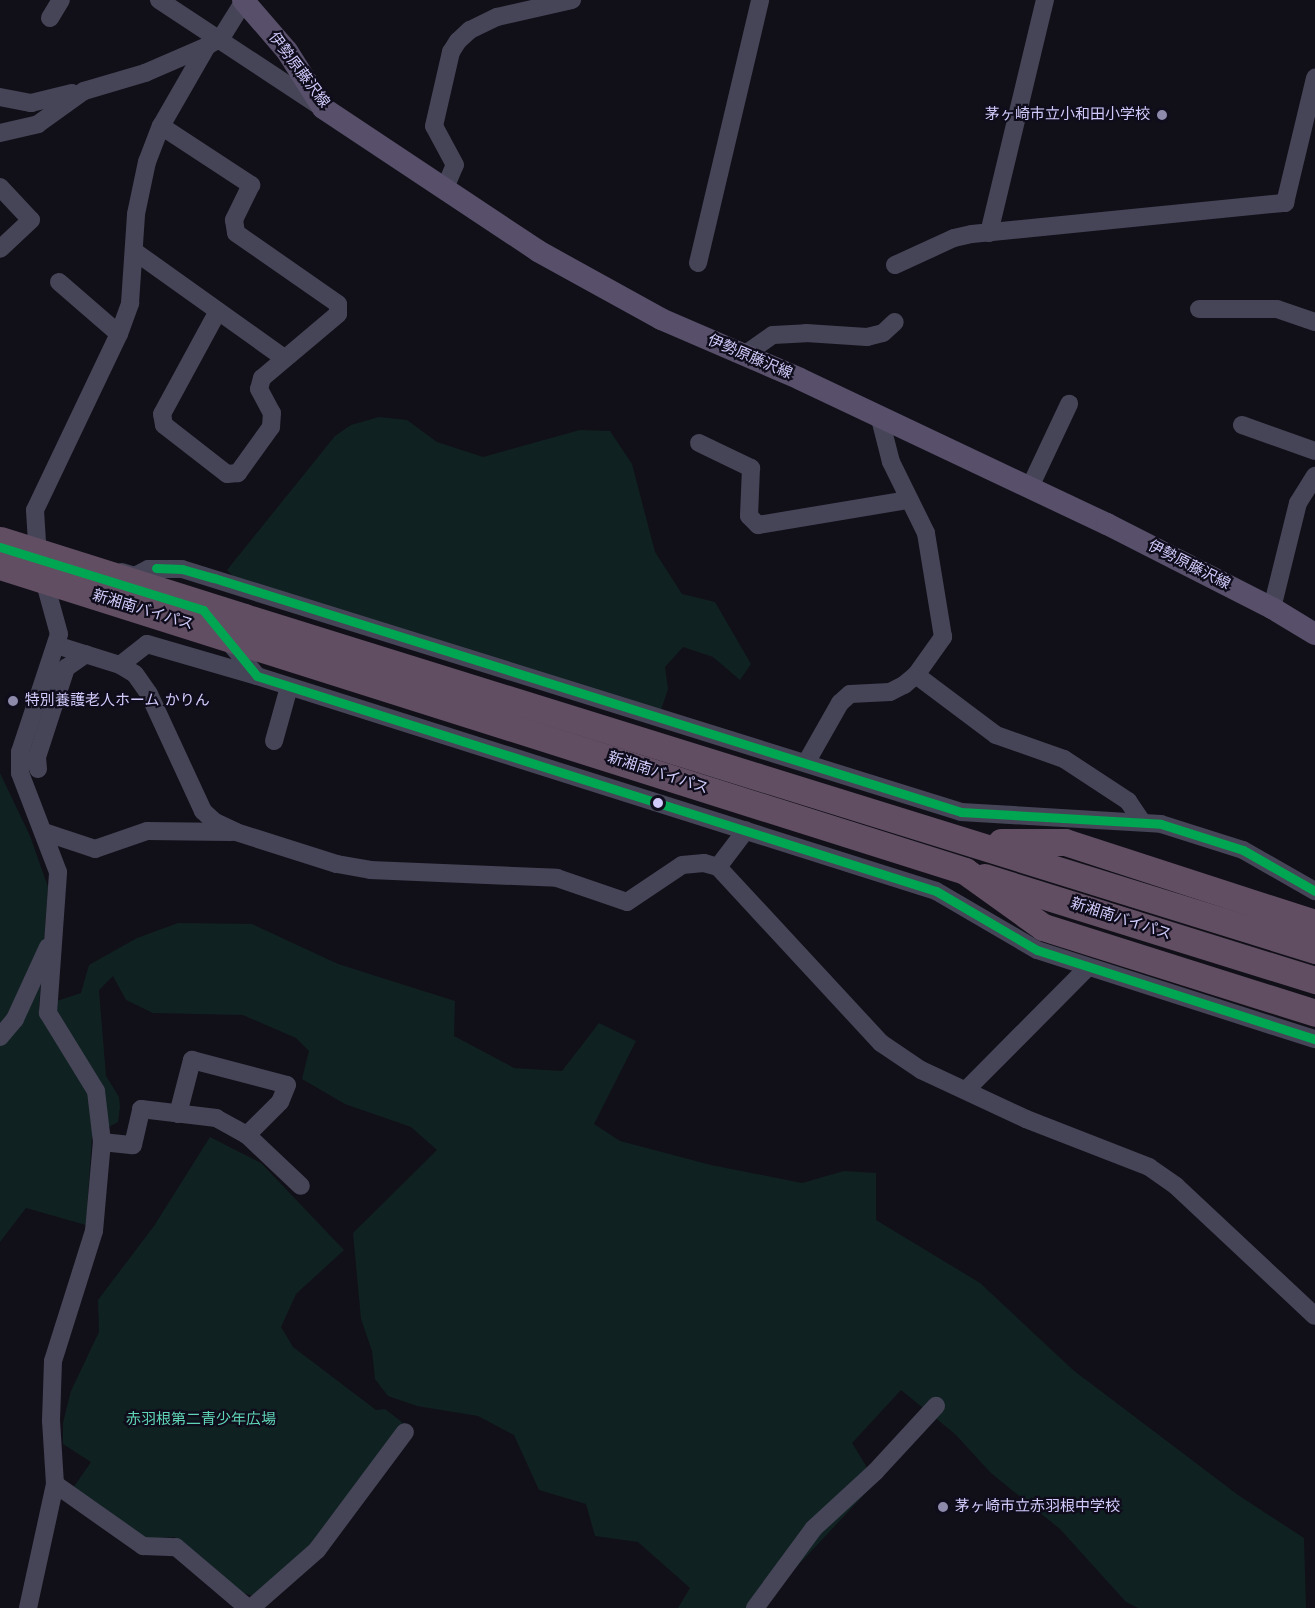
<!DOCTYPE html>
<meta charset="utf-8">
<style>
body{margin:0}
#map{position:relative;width:1315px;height:1608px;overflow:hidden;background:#111018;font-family:"Work Sans","Noto Sans JP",sans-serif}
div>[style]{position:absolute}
.green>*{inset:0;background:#102122}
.minor>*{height:18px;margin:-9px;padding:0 9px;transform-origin:9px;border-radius:9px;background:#464558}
.major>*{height:22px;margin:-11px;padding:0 11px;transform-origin:11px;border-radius:11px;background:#584f6a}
.highway>*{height:27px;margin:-13.5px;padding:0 13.5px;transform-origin:13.5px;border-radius:13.5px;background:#624e63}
.highway-bridge>*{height:27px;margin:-13.5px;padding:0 13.5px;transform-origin:13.5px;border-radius:13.5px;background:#624e63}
.bus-1>*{height:9px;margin:-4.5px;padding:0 4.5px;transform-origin:4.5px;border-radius:4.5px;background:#00a651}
.dots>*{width:16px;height:16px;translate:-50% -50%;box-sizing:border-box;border:3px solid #0f0c1b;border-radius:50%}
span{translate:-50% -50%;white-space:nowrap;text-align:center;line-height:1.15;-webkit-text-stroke:4.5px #0f0c1b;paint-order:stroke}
.street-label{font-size:15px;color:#d0cbfb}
.poi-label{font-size:15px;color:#d0cbfb}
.right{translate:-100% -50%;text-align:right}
.left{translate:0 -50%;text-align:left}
.park-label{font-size:15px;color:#5ed4b4}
</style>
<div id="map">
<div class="green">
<div style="clip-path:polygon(379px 417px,407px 420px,437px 442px,483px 457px,580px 430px,610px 431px,632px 464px,655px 552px,682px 594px,715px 602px,751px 664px,740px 680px,713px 657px,683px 647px,665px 667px,668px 689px,661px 710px,235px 578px,227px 570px,335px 436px,351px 425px)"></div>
<div style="clip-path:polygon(0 773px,30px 836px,48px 887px,39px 1007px,81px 993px,89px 965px,137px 938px,178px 923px,252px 924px,338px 964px,455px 1001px,454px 1036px,514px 1068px,562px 1071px,599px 1023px,636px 1041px,594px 1124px,620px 1141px,711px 1165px,802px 1183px,844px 1171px,876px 1173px,876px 1220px,980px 1283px,1073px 1370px,1238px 1495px,1304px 1538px,1306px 1608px,1138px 1608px,1126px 1602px,1060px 1529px,991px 1473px,955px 1434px,901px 1390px,852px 1443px,876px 1482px,758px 1608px,678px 1608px,690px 1588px,638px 1542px,595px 1536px,586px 1504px,539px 1490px,514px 1435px,478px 1416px,417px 1406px,388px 1396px,375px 1379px,372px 1351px,361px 1319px,353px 1233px,437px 1150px,411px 1127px,345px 1104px,302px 1079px,309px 1051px,296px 1038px,243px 1015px,153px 1013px,126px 1000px,113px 976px,99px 990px,106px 1076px,119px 1097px,120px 1107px,118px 1122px,92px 1136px,86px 1225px,26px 1208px,0 1242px)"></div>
<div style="clip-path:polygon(210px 1137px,261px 1163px,344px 1250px,296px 1294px,281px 1327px,293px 1347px,376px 1410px,385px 1409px,403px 1423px,309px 1548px,253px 1596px,238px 1591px,175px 1537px,146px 1539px,73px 1488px,91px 1462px,63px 1444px,63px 1423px,71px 1391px,99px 1332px,98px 1300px,154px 1226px)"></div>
</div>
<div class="minor">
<div style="left:159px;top:0;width:191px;rotate:33.4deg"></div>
<div style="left:50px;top:18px;width:21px;rotate:-59deg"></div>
<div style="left:0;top:97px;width:32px;rotate:11deg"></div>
<div style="left:31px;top:103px;width:42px;rotate:-13.7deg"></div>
<div style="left:161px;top:126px;width:108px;rotate:33.2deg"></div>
<div style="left:251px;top:185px;width:39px;rotate:116deg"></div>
<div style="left:234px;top:220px;width:13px;rotate:81deg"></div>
<div style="left:236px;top:233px;width:124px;rotate:34.8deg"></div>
<div style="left:338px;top:304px;width:10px;rotate:90deg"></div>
<div style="left:338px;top:314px;width:99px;rotate:139.9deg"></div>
<div style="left:262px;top:378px;width:11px;rotate:105deg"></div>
<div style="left:259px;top:389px;width:27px;rotate:62deg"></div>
<div style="left:272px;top:413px;width:14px;rotate:94deg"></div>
<div style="left:271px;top:427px;width:57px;rotate:125.7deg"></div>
<div style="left:238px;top:473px;width:11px;rotate:175deg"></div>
<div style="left:227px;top:474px;width:80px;rotate:-142.1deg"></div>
<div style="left:164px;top:425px;width:11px;rotate:-100deg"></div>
<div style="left:162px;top:414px;width:117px;rotate:-61.5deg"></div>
<div style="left:0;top:133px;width:39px;rotate:-13deg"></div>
<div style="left:38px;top:124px;width:57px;rotate:-35.7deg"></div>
<div style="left:84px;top:91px;width:64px;rotate:-16.4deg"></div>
<div style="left:145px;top:73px;width:68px;rotate:-23.5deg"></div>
<div style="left:207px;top:46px;width:16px;rotate:-30deg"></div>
<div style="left:221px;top:38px;width:44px;rotate:-58.1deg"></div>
<div style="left:0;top:187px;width:45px;rotate:46.8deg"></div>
<div style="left:31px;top:220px;width:42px;rotate:136.9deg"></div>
<div style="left:445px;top:188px;width:25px;rotate:-67deg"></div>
<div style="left:455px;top:165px;width:44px;rotate:-118.3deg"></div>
<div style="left:434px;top:126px;width:76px;rotate:-77.1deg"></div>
<div style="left:451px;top:52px;width:13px;rotate:-58deg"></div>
<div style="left:458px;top:41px;width:16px;rotate:-43deg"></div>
<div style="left:470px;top:30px;width:30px;rotate:-26deg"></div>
<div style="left:497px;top:17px;width:77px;rotate:-12.8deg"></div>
<div style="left:989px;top:233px;width:240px;rotate:-76.5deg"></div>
<div style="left:134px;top:251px;width:184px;rotate:35.5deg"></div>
<div style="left:698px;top:263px;width:270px;rotate:-76.7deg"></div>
<div style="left:895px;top:265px;width:65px;rotate:-24.6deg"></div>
<div style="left:954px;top:238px;width:18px;rotate:-13deg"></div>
<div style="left:972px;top:234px;width:315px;rotate:-5.7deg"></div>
<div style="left:1285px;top:203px;width:129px;rotate:-76.5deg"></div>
<div style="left:59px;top:282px;width:79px;rotate:40.9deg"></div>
<div style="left:1199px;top:309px;width:78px"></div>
<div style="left:1277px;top:309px;width:40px;rotate:18.9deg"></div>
<div style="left:744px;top:355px;width:35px;rotate:-35deg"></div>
<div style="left:773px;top:335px;width:33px;rotate:-3deg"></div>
<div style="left:806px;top:333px;width:61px;rotate:3.8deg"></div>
<div style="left:867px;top:337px;width:16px;rotate:-14deg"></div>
<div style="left:883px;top:333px;width:16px;rotate:-43deg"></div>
<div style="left:1242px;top:425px;width:77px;rotate:19.6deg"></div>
<div style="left:699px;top:443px;width:58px;rotate:25.7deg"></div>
<div style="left:751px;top:468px;width:48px;rotate:92.4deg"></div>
<div style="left:749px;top:516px;width:13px;rotate:45deg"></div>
<div style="left:758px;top:525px;width:151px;rotate:-9.5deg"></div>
<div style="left:1030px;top:487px;width:92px;rotate:-64.8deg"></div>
<div style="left:122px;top:572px;width:14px;rotate:17deg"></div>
<div style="left:135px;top:576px;width:15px;rotate:-28deg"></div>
<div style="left:148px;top:569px;width:34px"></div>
<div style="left:182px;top:569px;width:816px;rotate:17.32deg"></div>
<div style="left:961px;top:812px;width:200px;rotate:3.4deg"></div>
<div style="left:1161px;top:824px;width:86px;rotate:17.6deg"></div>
<div style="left:1243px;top:850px;width:83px;rotate:29.7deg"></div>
<div style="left:1272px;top:608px;width:108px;rotate:-76.1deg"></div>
<div style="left:1298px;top:503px;width:32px;rotate:-58deg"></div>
<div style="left:225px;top:637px;width:50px;rotate:50.6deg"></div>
<div style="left:257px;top:676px;width:712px;rotate:17.57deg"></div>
<div style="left:936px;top:891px;width:117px;rotate:30.3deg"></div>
<div style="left:1037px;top:950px;width:292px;rotate:17.8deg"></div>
<div style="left:56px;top:645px;width:67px;rotate:17.4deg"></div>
<div style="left:120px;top:665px;width:17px;rotate:31deg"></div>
<div style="left:135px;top:674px;width:24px;rotate:55deg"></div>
<div style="left:149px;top:694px;width:129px;rotate:65.2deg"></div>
<div style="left:203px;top:811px;width:16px;rotate:43deg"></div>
<div style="left:215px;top:822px;width:23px;rotate:25deg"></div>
<div style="left:236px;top:832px;width:106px;rotate:17.6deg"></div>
<div style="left:337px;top:864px;width:34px;rotate:10deg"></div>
<div style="left:370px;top:870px;width:187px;rotate:2.4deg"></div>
<div style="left:557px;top:878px;width:74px;rotate:18.9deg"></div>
<div style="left:627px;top:902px;width:66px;rotate:-33.9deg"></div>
<div style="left:682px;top:865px;width:22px;rotate:-5deg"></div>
<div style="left:704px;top:863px;width:15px;rotate:16deg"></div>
<div style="left:718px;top:867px;width:240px;rotate:47.2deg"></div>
<div style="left:881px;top:1043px;width:48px;rotate:34deg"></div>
<div style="left:921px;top:1070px;width:116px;rotate:25deg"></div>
<div style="left:1026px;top:1119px;width:132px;rotate:21.3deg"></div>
<div style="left:1149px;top:1167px;width:33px;rotate:35deg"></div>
<div style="left:1176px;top:1186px;width:190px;rotate:43.1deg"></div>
<div style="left:120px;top:665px;width:34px;rotate:-38deg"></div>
<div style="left:147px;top:644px;width:115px;rotate:16.2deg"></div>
<div style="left:916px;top:675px;width:100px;rotate:36.9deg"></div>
<div style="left:996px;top:735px;width:72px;rotate:19.4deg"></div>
<div style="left:1064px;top:759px;width:77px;rotate:33.3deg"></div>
<div style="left:1128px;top:801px;width:25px;rotate:56deg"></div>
<div style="left:274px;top:741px;width:56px;rotate:-74.5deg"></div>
<div style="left:806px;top:763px;width:69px;rotate:-60.5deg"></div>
<div style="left:840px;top:703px;width:13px;rotate:-42deg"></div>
<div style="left:850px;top:694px;width:40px;rotate:-2.9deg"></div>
<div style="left:890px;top:692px;width:16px;rotate:-27deg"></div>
<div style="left:904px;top:685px;width:16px;rotate:-40deg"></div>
<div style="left:916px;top:675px;width:47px;rotate:-54.6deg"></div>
<div style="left:943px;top:637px;width:105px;rotate:-99.3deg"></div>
<div style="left:926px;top:533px;width:79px;rotate:-116.2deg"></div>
<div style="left:891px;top:462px;width:44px;rotate:-104.3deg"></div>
<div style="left:38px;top:769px;width:12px;rotate:-95deg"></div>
<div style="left:37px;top:757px;width:94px;rotate:-72deg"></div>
<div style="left:66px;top:668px;width:24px;rotate:-35deg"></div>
<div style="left:44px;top:832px;width:54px;rotate:18.4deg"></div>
<div style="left:95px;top:849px;width:55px;rotate:-19.1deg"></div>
<div style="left:147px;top:831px;width:84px;rotate:0.7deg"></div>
<div style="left:718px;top:867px;width:46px;rotate:-52.9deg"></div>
<div style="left:0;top:1037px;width:23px;rotate:-50deg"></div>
<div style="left:15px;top:1019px;width:79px;rotate:-65.4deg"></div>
<div style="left:966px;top:1090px;width:173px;rotate:-45.2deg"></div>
<div style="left:178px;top:1114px;width:56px;rotate:-75.5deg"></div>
<div style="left:192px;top:1060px;width:98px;rotate:14.7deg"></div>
<div style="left:287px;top:1085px;width:18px;rotate:112deg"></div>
<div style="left:280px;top:1102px;width:47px;rotate:135deg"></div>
<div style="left:102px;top:1142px;width:31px;rotate:6deg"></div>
<div style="left:133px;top:1145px;width:37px;rotate:-77deg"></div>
<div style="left:141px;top:1109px;width:76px;rotate:6.8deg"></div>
<div style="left:216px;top:1118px;width:35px;rotate:29deg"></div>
<div style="left:247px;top:1135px;width:74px;rotate:43.4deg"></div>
<div style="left:55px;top:1484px;width:108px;rotate:35.2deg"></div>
<div style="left:143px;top:1546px;width:33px;rotate:2deg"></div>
<div style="left:176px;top:1547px;width:94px;rotate:40.3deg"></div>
<div style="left:28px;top:1608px;width:127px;rotate:-77.7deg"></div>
<div style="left:55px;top:1484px;width:63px;rotate:-93.6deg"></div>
<div style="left:51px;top:1421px;width:60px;rotate:-88.1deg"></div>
<div style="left:53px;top:1361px;width:136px;rotate:-72.5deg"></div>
<div style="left:94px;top:1231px;width:89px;rotate:-84.9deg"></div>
<div style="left:102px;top:1142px;width:51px;rotate:-96.7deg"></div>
<div style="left:96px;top:1091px;width:92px;rotate:-121.6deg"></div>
<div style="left:48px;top:1013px;width:141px;rotate:-85.9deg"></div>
<div style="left:58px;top:872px;width:106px;rotate:-111deg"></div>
<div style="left:20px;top:773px;width:21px;rotate:-90deg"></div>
<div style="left:20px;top:752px;width:124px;rotate:-71.7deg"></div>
<div style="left:59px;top:634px;width:79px;rotate:-105.4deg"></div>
<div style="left:38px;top:558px;width:48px;rotate:-93.6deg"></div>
<div style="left:35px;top:510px;width:195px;rotate:-64.5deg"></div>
<div style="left:119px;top:334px;width:33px;rotate:-70deg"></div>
<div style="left:130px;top:303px;width:89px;rotate:-86.1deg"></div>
<div style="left:136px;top:214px;width:53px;rotate:-78.1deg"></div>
<div style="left:147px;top:162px;width:39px;rotate:-69deg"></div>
<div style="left:161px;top:126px;width:92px;rotate:-60.1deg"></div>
<div style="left:251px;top:1608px;width:88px;rotate:-41.3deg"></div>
<div style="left:317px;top:1550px;width:147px;rotate:-53.3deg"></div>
<div style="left:755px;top:1608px;width:99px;rotate:-53.6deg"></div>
<div style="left:814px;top:1528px;width:83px;rotate:-42.6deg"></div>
<div style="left:875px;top:1472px;width:90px;rotate:-47.3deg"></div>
</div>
<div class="major">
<div style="left:243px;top:0;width:67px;rotate:49.2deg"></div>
<div style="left:287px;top:51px;width:67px;rotate:57.7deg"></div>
<div style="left:323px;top:108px;width:258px;rotate:33.6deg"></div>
<div style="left:538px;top:251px;width:141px;rotate:28.9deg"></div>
<div style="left:661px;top:319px;width:151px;rotate:23.3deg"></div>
<div style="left:800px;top:379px;width:340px;rotate:25.3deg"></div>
<div style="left:1107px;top:524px;width:185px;rotate:27deg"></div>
<div style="left:1272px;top:608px;width:50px;rotate:31.2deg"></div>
</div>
<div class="highway">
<div style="left:244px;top:617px;width:1122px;rotate:17.27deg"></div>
<div style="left:1001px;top:842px;width:64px"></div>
<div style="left:1065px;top:842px;width:263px;rotate:18deg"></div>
<div style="left:965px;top:871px;width:96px;rotate:35.7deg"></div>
<div style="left:1043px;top:927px;width:285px;rotate:17.5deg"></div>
<div style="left:984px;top:877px;width:347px;rotate:17.3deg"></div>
</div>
<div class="highway-bridge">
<div style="left:0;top:540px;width:256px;rotate:17.5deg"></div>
<div style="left:0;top:566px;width:1012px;rotate:17.54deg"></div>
</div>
<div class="bus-1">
<div style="left:0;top:547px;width:213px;rotate:17.2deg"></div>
<div style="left:203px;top:610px;width:85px;rotate:50.7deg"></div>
<div style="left:257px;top:676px;width:712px;rotate:17.57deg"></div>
<div style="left:936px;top:891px;width:117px;rotate:30.3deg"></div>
<div style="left:1037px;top:950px;width:292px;rotate:17.8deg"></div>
<div style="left:156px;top:568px;width:26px;rotate:2deg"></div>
<div style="left:182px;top:569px;width:33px;rotate:16deg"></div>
<div style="left:214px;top:578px;width:783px;rotate:17.39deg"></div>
<div style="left:961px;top:812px;width:200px;rotate:3.4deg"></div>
<div style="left:1161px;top:824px;width:86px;rotate:17.6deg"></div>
<div style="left:1243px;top:850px;width:83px;rotate:29.7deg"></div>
</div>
<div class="dots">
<div style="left:1162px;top:115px;background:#8d8aac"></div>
<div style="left:13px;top:701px;background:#8d8aac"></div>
<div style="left:658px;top:803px;background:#d0cbfb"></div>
<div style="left:943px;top:1507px;background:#8d8aac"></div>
</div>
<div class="street-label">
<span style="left:299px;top:70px;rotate:53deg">伊勢原藤沢線</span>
<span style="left:750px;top:357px;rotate:23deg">伊勢原藤沢線</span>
<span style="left:1189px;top:565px;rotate:27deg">伊勢原藤沢線</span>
<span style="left:143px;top:610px;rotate:17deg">新湘南バイパス</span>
<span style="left:658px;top:773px;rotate:18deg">新湘南バイパス</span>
<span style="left:1121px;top:919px;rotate:18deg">新湘南バイパス</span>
</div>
<div class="poi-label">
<span class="right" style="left:1150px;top:115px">茅ヶ崎市立小和田小学校</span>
<span class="left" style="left:25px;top:701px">特別養護老人ホーム かりん</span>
<span class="left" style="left:955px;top:1507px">茅ヶ崎市立赤羽根中学校</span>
</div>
<div class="park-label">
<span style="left:201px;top:1420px">赤羽根第二青少年広場</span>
</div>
</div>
